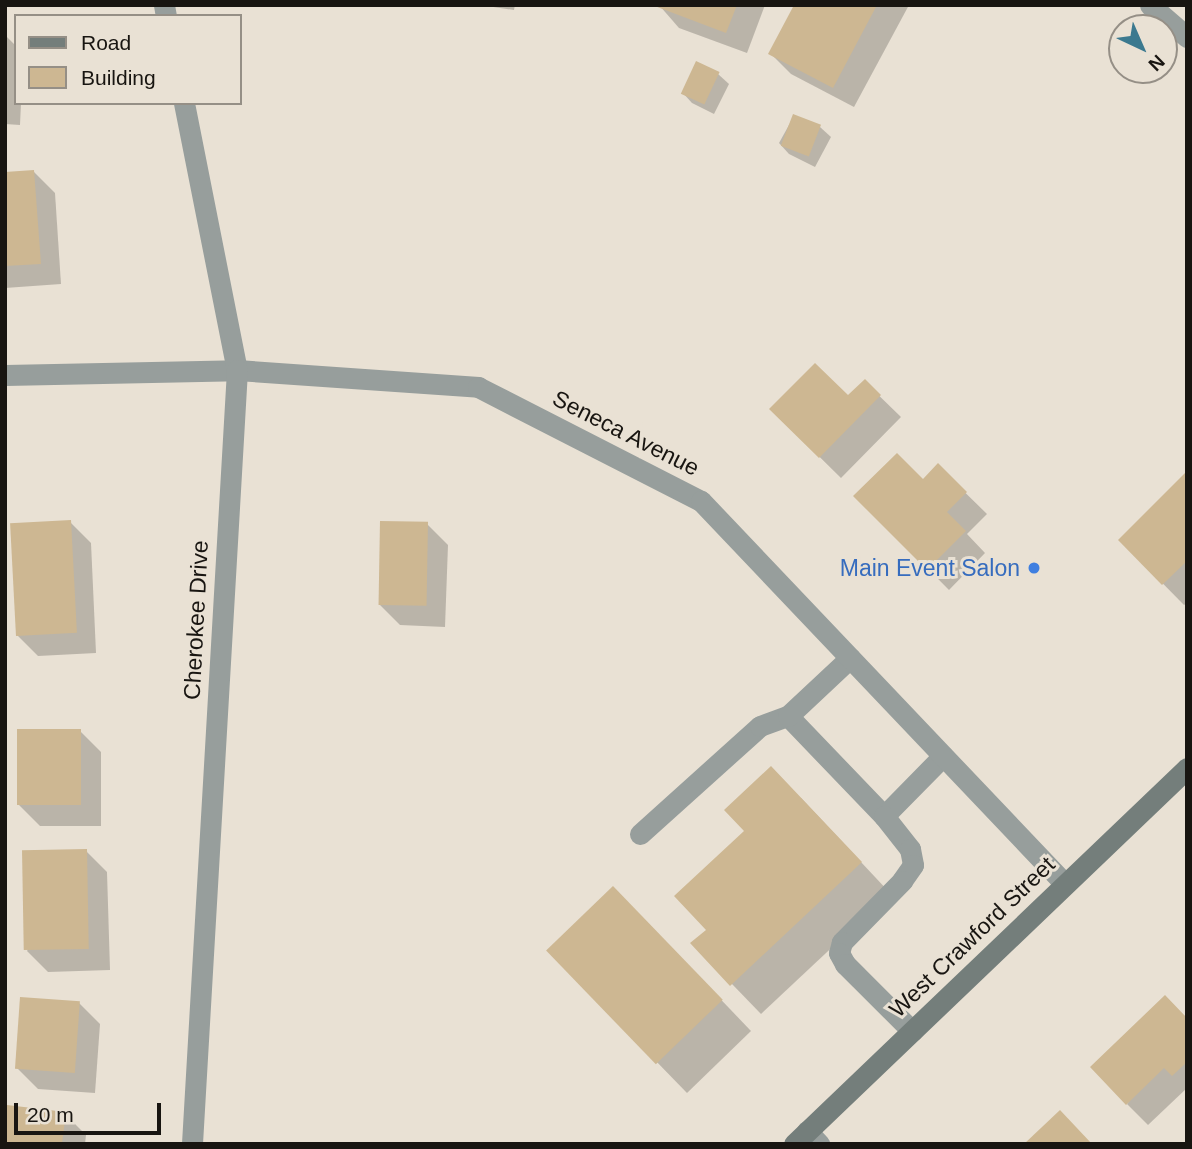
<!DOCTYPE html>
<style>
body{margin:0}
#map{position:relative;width:1192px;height:1149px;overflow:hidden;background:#e9e1d4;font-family:Helvetica,sans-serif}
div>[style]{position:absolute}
.shadow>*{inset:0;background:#0003}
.building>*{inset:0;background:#cdb792;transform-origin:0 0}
.service>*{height:21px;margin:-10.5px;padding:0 10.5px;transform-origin:10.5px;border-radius:10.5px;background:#979e9c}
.minor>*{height:21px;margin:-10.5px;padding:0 10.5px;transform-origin:10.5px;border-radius:10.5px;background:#979e9c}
.tertiary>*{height:21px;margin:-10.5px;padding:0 10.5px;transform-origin:10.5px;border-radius:10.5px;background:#979e9c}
.secondary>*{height:21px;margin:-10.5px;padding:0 10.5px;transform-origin:10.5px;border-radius:10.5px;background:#747e7b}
.dots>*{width:19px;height:19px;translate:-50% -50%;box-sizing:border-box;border:4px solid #e9e1d4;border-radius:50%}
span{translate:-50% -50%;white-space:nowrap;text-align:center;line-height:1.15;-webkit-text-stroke:6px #e9e1d4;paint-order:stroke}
.street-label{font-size:23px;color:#181511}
.shop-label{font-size:23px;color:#366cbe}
.right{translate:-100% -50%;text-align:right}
.frame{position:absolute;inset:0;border:7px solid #181511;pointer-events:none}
.legend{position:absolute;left:14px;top:14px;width:228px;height:91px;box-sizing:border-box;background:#e9e1d4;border:2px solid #958f86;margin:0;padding:9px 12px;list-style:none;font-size:21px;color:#181511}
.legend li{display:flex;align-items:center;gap:14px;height:35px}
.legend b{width:35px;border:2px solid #958f86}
.north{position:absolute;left:1108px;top:14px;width:70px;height:70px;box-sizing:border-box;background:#e9e1d4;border:2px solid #958f86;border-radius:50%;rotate:136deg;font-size:19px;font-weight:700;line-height:28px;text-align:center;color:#181511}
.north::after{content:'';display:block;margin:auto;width:24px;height:32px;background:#3b798f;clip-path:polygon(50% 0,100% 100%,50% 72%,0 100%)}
.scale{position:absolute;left:14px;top:1103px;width:147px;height:32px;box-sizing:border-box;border:4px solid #181511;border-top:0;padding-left:9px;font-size:21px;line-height:24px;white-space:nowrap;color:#181511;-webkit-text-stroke:5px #e9e1d4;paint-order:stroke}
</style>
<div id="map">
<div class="shadow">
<div style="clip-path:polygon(480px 5px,515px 5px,514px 10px)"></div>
<div style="clip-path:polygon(659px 5px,765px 5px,747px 53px,679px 28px)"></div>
<div style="clip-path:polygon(796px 5px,909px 5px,854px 107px,791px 74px,770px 53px)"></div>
<div style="clip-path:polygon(5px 35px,16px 46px,16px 103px,21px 103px,20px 125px,5px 124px)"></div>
<div style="clip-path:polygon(718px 74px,729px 84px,714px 114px,692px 103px,682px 92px)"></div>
<div style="clip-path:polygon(794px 116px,820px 127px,831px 137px,815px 167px,789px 154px,779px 143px)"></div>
<div style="clip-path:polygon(34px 172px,55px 193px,61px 284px,5px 288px,5px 174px)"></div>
<div style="clip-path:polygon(865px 382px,901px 417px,841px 478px,771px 409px,848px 398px)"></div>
<div style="clip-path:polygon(938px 466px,987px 514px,967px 534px,985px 553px,949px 590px,856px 496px,923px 481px)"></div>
<div style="clip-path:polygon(1187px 473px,1187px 603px,1184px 605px,1120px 540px)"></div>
<div style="clip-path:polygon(70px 522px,91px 543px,96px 653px,38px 656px,17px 635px)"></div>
<div style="clip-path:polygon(427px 524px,448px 545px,445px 627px,400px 625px,379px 604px)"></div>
<div style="clip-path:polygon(80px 731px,101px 752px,101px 826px,40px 826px,19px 805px)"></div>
<div style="clip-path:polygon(801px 798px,890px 893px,761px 1014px,732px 984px,708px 930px)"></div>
<div style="clip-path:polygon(86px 851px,107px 872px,110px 970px,48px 972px,27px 951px)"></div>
<div style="clip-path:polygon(643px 918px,751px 1031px,687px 1093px,549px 951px)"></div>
<div style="clip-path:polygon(79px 1003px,100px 1024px,95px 1093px,38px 1089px,17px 1068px)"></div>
<div style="clip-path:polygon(1187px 1020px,1187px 1088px,1148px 1125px,1127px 1104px)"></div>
<div style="clip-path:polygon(9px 1107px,65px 1114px,86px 1135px,85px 1144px,5px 1144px)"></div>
</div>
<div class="building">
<div style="clip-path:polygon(652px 5px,737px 5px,726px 33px)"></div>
<div style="clip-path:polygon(794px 5px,877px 5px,833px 88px,768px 54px)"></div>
<div style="left:696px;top:61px;width:26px;height:36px;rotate:25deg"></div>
<div style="left:793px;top:114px;width:30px;height:34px;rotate:21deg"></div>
<div style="clip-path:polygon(34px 170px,41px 264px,5px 266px,5px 172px)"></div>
<div style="clip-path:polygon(815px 363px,848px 395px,865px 379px,881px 395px,819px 458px,769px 409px)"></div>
<div style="clip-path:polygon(897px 453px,923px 479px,938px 463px,967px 492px,947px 512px,966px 531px,927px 570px,853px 496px)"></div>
<div style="clip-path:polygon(1187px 471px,1187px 561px,1162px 585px,1118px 540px)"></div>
<div style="left:71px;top:520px;width:113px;height:61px;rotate:87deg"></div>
<div style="left:380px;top:521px;width:48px;height:84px;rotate:1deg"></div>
<div style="left:81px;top:729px;width:76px;height:64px;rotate:90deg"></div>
<div style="clip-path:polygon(771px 766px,862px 862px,730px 986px,690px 943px,706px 930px,674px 896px,744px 831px,724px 810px)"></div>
<div style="left:87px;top:849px;width:100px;height:65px;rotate:89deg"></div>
<div style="left:613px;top:886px;width:158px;height:93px;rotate:46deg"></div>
<div style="clip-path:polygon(1165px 995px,1187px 1018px,1187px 1062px,1172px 1076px,1164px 1068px,1126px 1105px,1090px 1067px)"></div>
<div style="left:20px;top:997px;width:60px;height:72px;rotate:4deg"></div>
<div style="clip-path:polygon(7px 1105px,66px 1112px,62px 1144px,5px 1144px)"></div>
<div style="clip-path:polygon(1060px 1110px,1092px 1144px,1024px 1144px)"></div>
</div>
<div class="service">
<div style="left:788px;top:716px;width:139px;rotate:46.2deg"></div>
<div style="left:884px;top:816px;width:84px;rotate:-45.5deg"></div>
<div style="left:884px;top:816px;width:42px;rotate:51.8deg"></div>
<div style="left:910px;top:849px;width:16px;rotate:79deg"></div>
<div style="left:913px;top:865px;width:19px;rotate:125deg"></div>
<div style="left:902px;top:881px;width:86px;rotate:134.5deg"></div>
<div style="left:842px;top:942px;width:11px;rotate:105deg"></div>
<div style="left:839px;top:953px;width:13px;rotate:61deg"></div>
<div style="left:845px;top:964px;width:95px;rotate:45deg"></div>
<div style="left:640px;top:834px;width:161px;rotate:-42deg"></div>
<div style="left:760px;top:726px;width:30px;rotate:-20deg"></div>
<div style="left:788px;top:716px;width:85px;rotate:-43.1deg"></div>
</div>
<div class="minor">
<div style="left:1150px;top:5px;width:49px;rotate:40.9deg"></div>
<div style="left:5px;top:375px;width:232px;rotate:-1.2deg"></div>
<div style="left:237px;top:370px;width:242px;rotate:4deg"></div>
<div style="left:478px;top:387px;width:250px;rotate:27.1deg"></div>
<div style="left:701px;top:501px;width:528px;rotate:46.46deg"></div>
<div style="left:807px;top:1131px;width:18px;rotate:47deg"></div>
</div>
<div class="tertiary">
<div style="left:164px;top:5px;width:11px;rotate:80deg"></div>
<div style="left:184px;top:103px;width:272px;rotate:78.8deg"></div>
<div style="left:237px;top:370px;width:775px;rotate:93.33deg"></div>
</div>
<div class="secondary">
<div style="left:794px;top:1144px;width:544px;rotate:-43.73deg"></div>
</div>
<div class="dots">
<div style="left:1034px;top:568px;background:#3f7fe0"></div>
</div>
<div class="street-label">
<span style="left:626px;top:433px;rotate:27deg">Seneca Avenue</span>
<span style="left:196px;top:620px;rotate:-87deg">Cherokee Drive</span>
<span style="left:972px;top:937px;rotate:-44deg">West Crawford Street</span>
</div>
<div class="shop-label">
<span class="right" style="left:1020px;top:568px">Main Event Salon</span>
</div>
<div class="frame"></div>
<ul class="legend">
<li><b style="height:9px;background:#747e7b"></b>Road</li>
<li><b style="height:19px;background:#cdb792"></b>Building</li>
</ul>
<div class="north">N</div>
<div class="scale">20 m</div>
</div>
